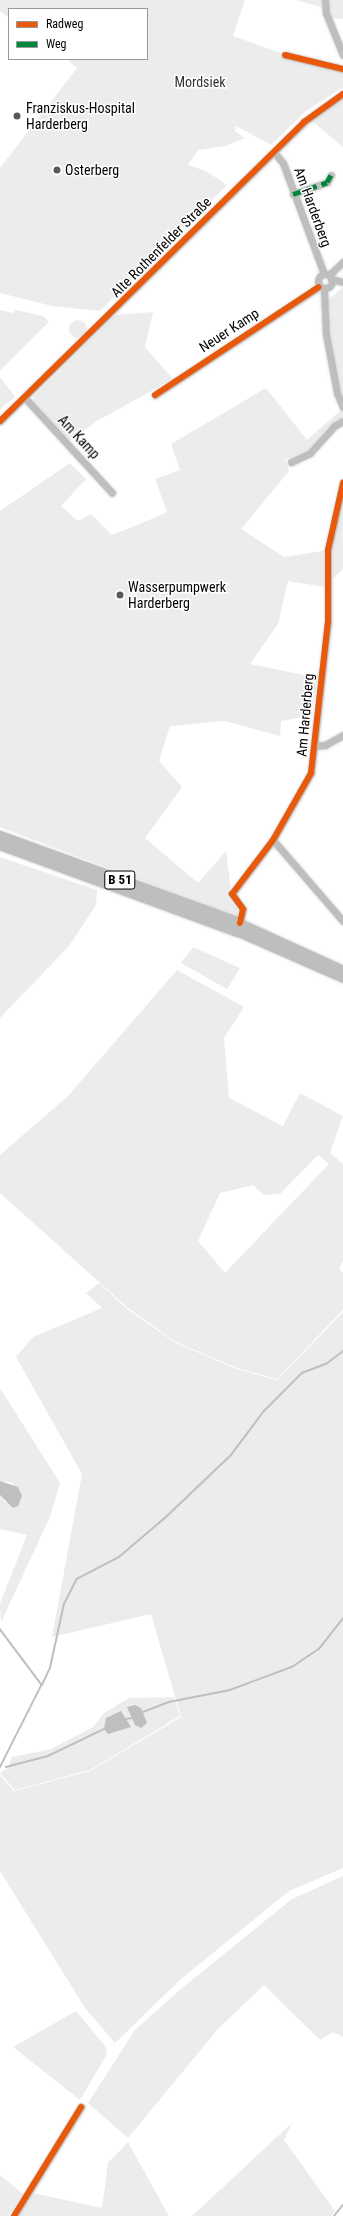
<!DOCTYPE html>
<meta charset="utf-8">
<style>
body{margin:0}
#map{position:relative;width:343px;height:2216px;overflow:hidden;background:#fff;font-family:"Roboto Condensed",sans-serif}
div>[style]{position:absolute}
.green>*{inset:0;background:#ececec}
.round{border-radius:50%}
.water>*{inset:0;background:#bfbfbf}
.stream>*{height:1.5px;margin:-0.75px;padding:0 0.75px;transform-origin:0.75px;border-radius:0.75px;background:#bfbfbf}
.roads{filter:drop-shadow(0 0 1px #dbdbdb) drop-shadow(0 0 1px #dbdbdb)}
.minor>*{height:7px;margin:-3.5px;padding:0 3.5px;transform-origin:3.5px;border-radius:3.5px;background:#bebebe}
.minor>.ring{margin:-3.5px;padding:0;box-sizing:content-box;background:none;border:7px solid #bebebe;border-radius:50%}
.major>*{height:9px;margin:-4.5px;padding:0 4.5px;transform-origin:4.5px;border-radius:4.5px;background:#bebebe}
.highway>*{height:10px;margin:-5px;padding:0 5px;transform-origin:5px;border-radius:5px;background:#bebebe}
.quiet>*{height:5px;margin-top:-2.5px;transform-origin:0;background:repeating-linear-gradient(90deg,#00873e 0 10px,transparent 0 15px)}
.cycleway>*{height:6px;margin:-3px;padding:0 3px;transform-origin:3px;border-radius:3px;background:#e8590c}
.dots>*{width:11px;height:11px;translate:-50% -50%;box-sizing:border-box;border:2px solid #fff;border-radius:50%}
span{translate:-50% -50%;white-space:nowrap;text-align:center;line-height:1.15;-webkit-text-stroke:3px #fff;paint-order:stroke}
.shield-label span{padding:1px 3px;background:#fff;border:1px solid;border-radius:3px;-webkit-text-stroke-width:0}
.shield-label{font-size:13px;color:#000;font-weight:700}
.park-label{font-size:14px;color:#333}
.poi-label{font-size:14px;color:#000}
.left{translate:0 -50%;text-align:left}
.street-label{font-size:14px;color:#000}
.legend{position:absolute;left:8px;top:8px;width:140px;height:52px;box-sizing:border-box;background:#fff;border:1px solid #999;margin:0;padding:5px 7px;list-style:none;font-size:12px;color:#000}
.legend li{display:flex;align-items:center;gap:8px;height:20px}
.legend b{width:20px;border:1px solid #999}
</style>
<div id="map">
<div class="green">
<div style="clip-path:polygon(0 0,245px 0,233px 36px,319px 67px,343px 72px,343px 87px,306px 111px,271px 145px,236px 126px,235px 131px,245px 138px,225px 146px,198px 150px,188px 165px,206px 171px,227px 185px,100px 311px,52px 306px,0 293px,0 168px,77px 68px,66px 59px,147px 59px,147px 9px,9px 9px,9px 18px,0 11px)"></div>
<div style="clip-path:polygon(296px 0,343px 0,343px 19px,331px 18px,328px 2px,324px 8px)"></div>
<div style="clip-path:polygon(343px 98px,343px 147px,311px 120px)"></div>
<div style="clip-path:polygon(343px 287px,343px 401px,328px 334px,327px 301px)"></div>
<div style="clip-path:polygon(0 310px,13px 313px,16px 310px,43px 316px,49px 322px,0 371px)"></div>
<div style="clip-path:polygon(153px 312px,145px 347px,173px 379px,97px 421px,68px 442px,33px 403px,34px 396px,115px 315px)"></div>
<div class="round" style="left:69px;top:320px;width:18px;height:18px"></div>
<div style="clip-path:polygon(0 377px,15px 397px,0 409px)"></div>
<div style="clip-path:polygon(266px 388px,307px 440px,342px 409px,343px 412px,343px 417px,310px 449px,285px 460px,289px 471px,241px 529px,284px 557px,328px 550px,343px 483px,343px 569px,325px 587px,288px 581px,278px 624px,250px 664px,318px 678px,311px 715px,281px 721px,280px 736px,225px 721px,170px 726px,159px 761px,182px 787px,145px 838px,198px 883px,226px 851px,231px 890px,228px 897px,240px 912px,237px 917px,0 827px,0 511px,70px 463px,86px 479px,61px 506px,78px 521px,91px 514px,112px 535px,159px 516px,167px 512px,155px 479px,180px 470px,171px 444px)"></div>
<div style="clip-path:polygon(0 857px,97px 890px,96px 905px,69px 946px,0 1018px)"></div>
<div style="clip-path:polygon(193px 947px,240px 968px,227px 989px,181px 963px)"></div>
<div style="clip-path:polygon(evenodd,177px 970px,244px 1007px,224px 1038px,229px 1098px,283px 1126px,300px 1093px,343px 1116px,330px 1153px,343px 1164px,343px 1261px,339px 1268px,343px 1273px,343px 1310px,277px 1379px,237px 1368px,176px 1342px,128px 1308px,0 1193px,0 1155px,68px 1096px,177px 970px,318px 1155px,329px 1164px,225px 1273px,198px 1241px,220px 1193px,253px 1185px,264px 1195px,280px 1194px,318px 1155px)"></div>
<div style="clip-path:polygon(99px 1283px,127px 1309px,176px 1343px,237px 1369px,277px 1380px,343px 1312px,343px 1868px,289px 1891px,181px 1979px,115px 2043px,85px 2008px,0 1871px,0 1775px,14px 1791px,90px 1771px,181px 1717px,151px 1614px,52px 1637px,82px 1474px,16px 1357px,33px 1337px,102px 1308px,86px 1293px)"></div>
<div style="clip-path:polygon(0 1388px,60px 1483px,50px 1517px,1px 1622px,0 1604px,27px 1535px,0 1529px,0 1495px,6px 1503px,13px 1483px,0 1481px)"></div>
<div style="clip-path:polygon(174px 1697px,180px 1716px,90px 1770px,15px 1790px,0 1773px,8px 1768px,12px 1757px,51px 1749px,93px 1727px,104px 1713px,129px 1698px)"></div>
<div style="clip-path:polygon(343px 1876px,343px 2037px,333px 2032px,320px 2040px,264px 1985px,218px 2029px,128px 2138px,88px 2103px,135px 2030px,182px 1988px,292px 1899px)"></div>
<div style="clip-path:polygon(76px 2011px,105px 2046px,107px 2054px,80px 2100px,13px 2047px)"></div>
<div style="clip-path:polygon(292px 2123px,284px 2140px,335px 2211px,331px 2216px,192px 2216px)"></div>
<div style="clip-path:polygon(128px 2142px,169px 2216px,19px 2216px,33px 2193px,102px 2208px,108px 2163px)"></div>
<div style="clip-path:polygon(0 2175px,23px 2194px,8px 2216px,0 2216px)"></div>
</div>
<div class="water">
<div style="clip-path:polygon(0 1481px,18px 1487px,22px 1496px,18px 1506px,13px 1508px,0 1495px)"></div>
<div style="clip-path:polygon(135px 1705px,141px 1708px,147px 1723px,141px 1728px,135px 1725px,127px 1707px)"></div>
<div style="clip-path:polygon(121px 1711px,131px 1727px,108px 1734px,104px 1729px,106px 1718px)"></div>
</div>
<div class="stream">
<div style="left:0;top:1629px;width:70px;rotate:53.1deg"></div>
<div style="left:42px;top:1685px;width:93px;rotate:116.8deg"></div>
<div style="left:42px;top:1685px;width:19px;rotate:-65deg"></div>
<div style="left:50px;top:1668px;width:66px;rotate:-77.7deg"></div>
<div style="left:64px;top:1604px;width:28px;rotate:-63deg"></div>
<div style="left:77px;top:1579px;width:47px;rotate:-27.6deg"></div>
<div style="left:119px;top:1557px;width:62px;rotate:-40.4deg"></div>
<div style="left:166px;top:1517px;width:90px;rotate:-43.6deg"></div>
<div style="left:231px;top:1455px;width:55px;rotate:-53.1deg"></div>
<div style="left:264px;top:1411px;width:54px;rotate:-45deg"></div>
<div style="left:302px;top:1373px;width:26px;rotate:-21deg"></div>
<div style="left:326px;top:1364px;width:21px;rotate:-37deg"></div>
<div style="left:143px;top:1712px;width:28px;rotate:-21deg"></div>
<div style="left:169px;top:1702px;width:62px;rotate:-11.1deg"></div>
<div style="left:230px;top:1690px;width:66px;rotate:-20.4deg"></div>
<div style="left:292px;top:1667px;width:32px;rotate:-34deg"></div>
<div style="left:319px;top:1649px;width:39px;rotate:-52deg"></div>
<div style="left:126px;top:1719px;width:6px;rotate:-9deg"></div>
<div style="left:6px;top:1767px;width:43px;rotate:-14.7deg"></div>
<div style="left:48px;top:1756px;width:62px;rotate:-25.7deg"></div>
<div style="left:334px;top:2216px;width:14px;rotate:-51deg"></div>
</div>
<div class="roads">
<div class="minor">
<div style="left:325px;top:0;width:13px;rotate:86deg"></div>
<div style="left:326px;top:13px;width:45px;rotate:68deg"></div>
<div style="left:285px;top:55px;width:60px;rotate:13.6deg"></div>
<div style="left:274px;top:152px;width:14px;rotate:51deg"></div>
<div style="left:283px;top:163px;width:118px;rotate:69.7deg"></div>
<div style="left:293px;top:194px;width:36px;rotate:-19deg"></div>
<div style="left:327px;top:182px;width:8px;rotate:-60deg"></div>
<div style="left:330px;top:274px;width:18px;rotate:-43deg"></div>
<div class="ring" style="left:318px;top:274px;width:7px;height:7px"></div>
<div style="left:331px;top:279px;width:12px;rotate:14deg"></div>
<div style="left:324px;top:289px;width:45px;rotate:87.5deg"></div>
<div style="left:326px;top:334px;width:60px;rotate:79.4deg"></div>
<div style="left:337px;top:393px;width:15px;rotate:67deg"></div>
<div style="left:155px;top:395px;width:196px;rotate:-33.4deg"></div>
<div style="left:26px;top:399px;width:127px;rotate:47.5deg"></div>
<div style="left:0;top:421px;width:426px;rotate:-44.5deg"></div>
<div style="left:304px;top:122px;width:48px;rotate:-35.7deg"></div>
<div style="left:291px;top:462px;width:21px;rotate:-25deg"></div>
<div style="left:310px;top:453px;width:36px;rotate:-48deg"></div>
<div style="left:334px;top:426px;width:10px;rotate:-29deg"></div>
<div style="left:314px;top:746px;width:11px;rotate:-5deg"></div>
<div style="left:325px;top:745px;width:21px;rotate:-29deg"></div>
<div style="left:273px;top:840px;width:107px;rotate:49.2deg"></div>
<div style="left:240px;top:923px;width:14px;rotate:-78deg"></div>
<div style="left:243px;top:909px;width:19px;rotate:-126deg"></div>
<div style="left:232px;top:894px;width:68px;rotate:-52.8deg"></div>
<div style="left:273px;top:840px;width:77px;rotate:-60.4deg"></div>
<div style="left:311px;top:773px;width:152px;rotate:-83.6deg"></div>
<div style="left:328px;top:622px;width:72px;rotate:-90deg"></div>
<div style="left:328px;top:550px;width:69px;rotate:-77.4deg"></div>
<div style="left:14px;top:2216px;width:128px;rotate:-58.4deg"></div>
</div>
<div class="major">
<div style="left:240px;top:923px;width:113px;rotate:24.5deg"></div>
<div style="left:238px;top:932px;width:115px;rotate:23.7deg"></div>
</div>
<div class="highway">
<div style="left:0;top:836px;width:255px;rotate:19.9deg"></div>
<div style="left:0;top:845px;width:253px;rotate:20.1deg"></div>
</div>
</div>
<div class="quiet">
<div style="left:293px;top:194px;width:36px;rotate:-19deg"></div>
<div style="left:327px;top:182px;width:8px;rotate:-60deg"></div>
</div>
<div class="cycleway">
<div style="left:285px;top:55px;width:60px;rotate:13.6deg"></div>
<div style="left:155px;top:395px;width:196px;rotate:-33.4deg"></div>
<div style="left:0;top:421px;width:426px;rotate:-44.5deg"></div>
<div style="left:304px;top:122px;width:48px;rotate:-35.7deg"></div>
<div style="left:240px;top:923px;width:14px;rotate:-78deg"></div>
<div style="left:243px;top:909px;width:19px;rotate:-126deg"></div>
<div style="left:232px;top:894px;width:68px;rotate:-52.8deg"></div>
<div style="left:273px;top:840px;width:77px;rotate:-60.4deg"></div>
<div style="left:311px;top:773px;width:152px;rotate:-83.6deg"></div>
<div style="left:328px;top:622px;width:72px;rotate:-90deg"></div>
<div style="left:328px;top:550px;width:69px;rotate:-77.4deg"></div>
<div style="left:14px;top:2216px;width:128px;rotate:-58.4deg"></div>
</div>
<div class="dots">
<div style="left:17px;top:116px;background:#595959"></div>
<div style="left:57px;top:170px;background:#595959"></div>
<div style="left:120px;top:595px;background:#595959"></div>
</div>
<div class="shield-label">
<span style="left:120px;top:880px">B 51</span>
</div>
<div class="park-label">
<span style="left:200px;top:82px">Mordsiek</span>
</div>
<div class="poi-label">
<span class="left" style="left:26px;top:116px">Franziskus-Hospital<br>Harderberg</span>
<span class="left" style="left:65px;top:170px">Osterberg</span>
<span class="left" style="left:128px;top:595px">Wasserpumpwerk<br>Harderberg</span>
</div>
<div class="street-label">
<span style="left:313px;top:207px;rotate:70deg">Am Harderberg</span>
<span style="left:161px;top:247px;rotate:-45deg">Alte Rothenfelder Straße</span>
<span style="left:229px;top:330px;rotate:-33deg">Neuer Kamp</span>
<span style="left:79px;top:437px;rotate:47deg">Am Kamp</span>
<span style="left:305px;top:715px;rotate:-85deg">Am Harderberg</span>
</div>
<ul class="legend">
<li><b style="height:5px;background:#e8590c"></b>Radweg</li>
<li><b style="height:5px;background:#00873e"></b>Weg</li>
</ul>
</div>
